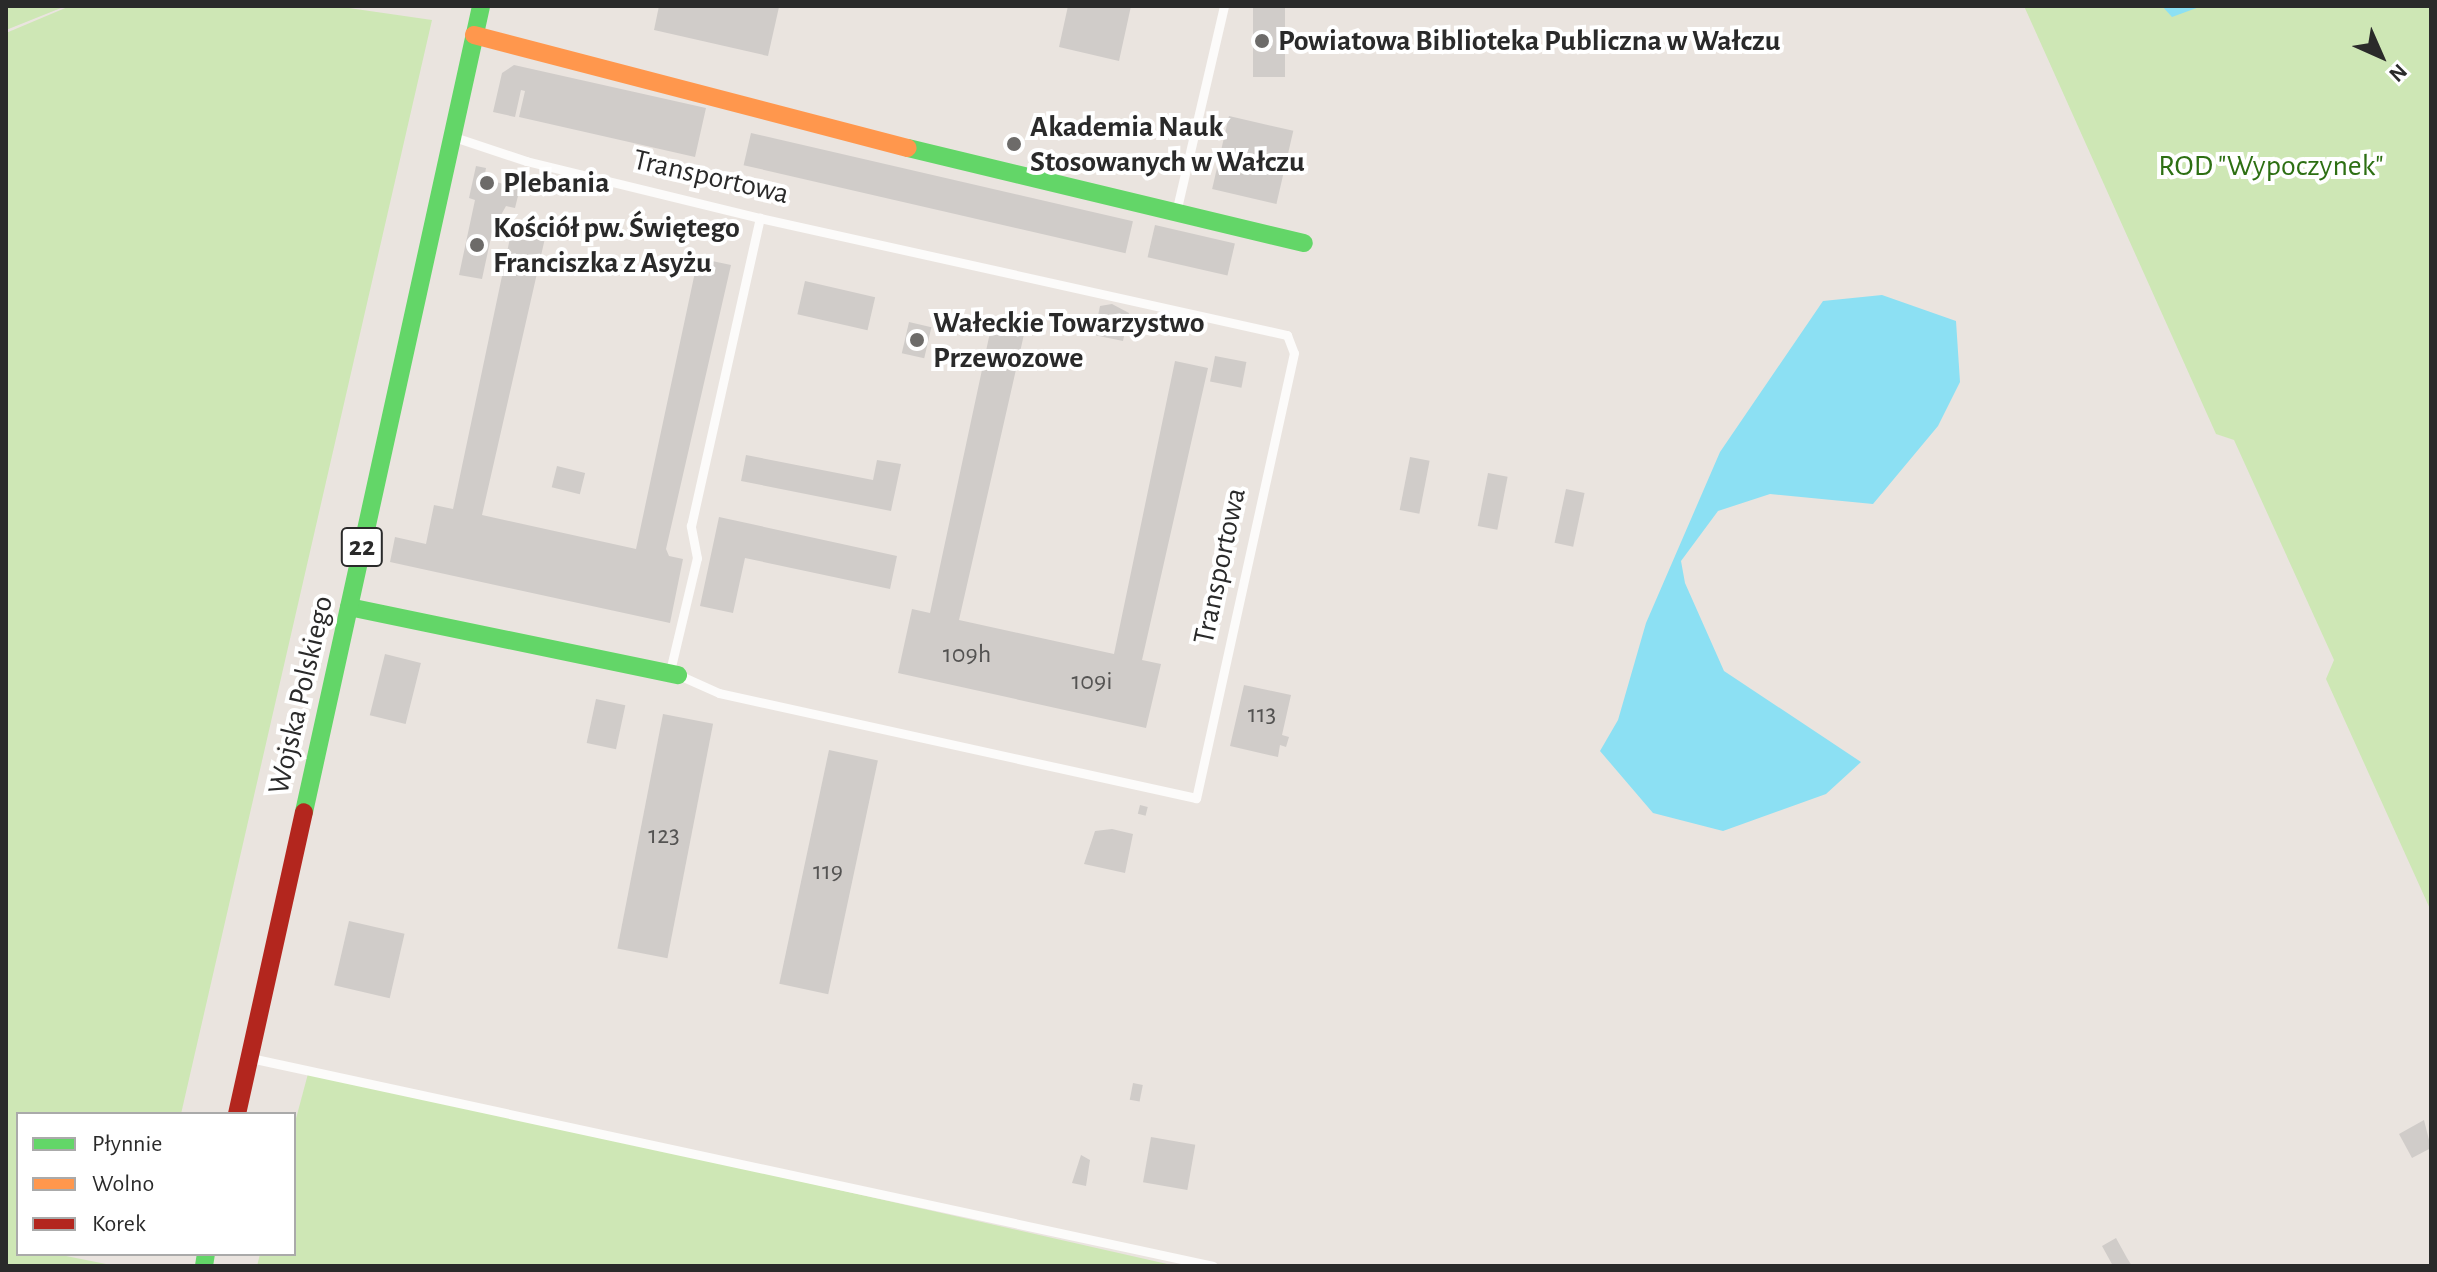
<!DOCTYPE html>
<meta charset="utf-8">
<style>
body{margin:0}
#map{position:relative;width:2437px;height:1272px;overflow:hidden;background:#eae4df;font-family:"Alegreya Sans",sans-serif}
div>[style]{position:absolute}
.green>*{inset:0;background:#cee7b5}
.water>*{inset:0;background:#8ce0f3}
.building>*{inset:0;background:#d0ccc9;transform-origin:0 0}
.lane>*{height:9px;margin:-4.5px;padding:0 4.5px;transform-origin:4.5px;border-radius:4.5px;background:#fcfbfa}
.fast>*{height:18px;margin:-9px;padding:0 9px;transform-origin:9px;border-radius:9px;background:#63d668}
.slow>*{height:18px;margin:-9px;padding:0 9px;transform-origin:9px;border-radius:9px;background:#ff974d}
.jam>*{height:18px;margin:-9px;padding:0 9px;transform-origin:9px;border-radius:9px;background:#b3261e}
.dots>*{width:22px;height:22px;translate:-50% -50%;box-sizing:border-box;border:4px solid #fff;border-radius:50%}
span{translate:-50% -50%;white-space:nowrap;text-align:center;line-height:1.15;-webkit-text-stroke:8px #fff;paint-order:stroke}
.number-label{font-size:26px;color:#545352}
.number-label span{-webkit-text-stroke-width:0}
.shield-label span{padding:2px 6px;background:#fff;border:2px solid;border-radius:6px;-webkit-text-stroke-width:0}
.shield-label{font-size:28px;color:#2a2a2a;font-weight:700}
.poi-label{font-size:30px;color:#2a2a2a;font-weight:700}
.left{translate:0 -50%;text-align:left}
.park-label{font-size:30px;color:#2d6f13}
.street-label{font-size:30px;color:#2a2a2a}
.frame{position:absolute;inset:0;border:8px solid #2a2a2a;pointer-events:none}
.legend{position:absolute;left:16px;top:1112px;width:280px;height:144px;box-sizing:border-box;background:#fff;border:2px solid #aaa;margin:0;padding:10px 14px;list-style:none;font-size:24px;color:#2a2a2a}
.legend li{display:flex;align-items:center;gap:16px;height:40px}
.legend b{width:40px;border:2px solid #aaa}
.north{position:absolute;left:2341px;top:16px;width:80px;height:80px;-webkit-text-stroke:6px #fff;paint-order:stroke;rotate:135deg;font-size:22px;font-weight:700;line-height:32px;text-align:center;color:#2a2a2a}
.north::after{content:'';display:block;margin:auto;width:28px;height:36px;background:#2a2a2a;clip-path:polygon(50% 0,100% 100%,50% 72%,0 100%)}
</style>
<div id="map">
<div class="green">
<div style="clip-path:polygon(6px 6px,66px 6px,6px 30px)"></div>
<div style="clip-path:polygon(70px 6px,335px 6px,432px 20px,181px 1114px,18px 1114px,18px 1254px,56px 1254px,116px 1266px,6px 1266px,6px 33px)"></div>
<div style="clip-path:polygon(2024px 6px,2431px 6px,2431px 911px,2326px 679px,2334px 660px,2234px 440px,2216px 434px)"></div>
<div style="clip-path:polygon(309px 1070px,1176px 1266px,257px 1266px,260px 1254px,294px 1254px,294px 1126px)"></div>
</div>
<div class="water">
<div style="clip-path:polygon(2162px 6px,2202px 6px,2172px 17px)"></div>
<div style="clip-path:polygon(1882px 295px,1956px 321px,1960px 382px,1938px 426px,1873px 504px,1770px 494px,1718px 511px,1681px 561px,1685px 583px,1724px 671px,1861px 762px,1826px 794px,1723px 831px,1653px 813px,1600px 751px,1618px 720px,1646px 623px,1720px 452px,1823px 301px)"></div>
</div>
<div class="building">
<div style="clip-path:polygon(659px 6px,774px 6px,779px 7px,768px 56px,654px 30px)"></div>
<div style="clip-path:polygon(1068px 6px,1131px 6px,1119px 61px,1059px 47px)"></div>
<div style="left:1253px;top:6px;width:32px;height:71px"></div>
<div style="clip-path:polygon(514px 65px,706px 108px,695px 157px,519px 117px,525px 91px,521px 90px,515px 117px,493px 112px,502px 73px)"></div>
<div style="left:1229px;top:116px;width:66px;height:75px;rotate:13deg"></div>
<div style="left:751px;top:133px;width:392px;height:33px;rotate:13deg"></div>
<div style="clip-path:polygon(476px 166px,486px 168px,484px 179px,520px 188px,515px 208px,506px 206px,501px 215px,496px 214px,482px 279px,459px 275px,475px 200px,469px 198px)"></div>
<div style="clip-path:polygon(514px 219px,548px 225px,482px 515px,636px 549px,698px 258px,731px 265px,666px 549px,669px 556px,683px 559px,670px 623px,390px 562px,395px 537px,426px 544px,434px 505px,453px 509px)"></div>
<div style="left:1155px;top:225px;width:82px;height:33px;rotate:13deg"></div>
<div style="left:805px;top:281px;width:72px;height:34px;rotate:13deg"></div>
<div style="clip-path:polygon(1112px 304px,1129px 313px,1123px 341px,1094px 335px,1100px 306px)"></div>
<div style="left:909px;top:322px;width:23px;height:32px;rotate:13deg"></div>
<div style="clip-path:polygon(992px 323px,1025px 330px,959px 620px,1114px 654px,1175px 361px,1208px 368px,1142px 660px,1161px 664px,1146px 728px,898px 673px,912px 609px,930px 613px)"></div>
<div style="left:1215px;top:356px;width:32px;height:26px;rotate:11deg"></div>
<div style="clip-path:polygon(746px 455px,873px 480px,877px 460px,901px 464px,891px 511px,741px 481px)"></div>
<div style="left:1410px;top:457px;width:20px;height:54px;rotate:11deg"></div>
<div style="left:557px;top:466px;width:29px;height:22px;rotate:14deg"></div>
<div style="left:1488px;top:473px;width:20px;height:54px;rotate:11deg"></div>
<div style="left:1566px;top:489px;width:19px;height:55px;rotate:12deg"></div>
<div style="clip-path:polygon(719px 517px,897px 556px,890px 589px,745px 558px,733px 613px,700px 606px)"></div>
<div style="left:385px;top:654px;width:37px;height:63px;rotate:14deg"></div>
<div style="clip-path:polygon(1244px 685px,1291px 695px,1282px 735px,1289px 737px,1286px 747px,1280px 745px,1278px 757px,1230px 746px)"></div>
<div style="left:596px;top:699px;width:30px;height:45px;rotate:12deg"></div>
<div style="left:663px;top:714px;width:51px;height:239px;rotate:11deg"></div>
<div style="left:829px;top:750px;width:50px;height:239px;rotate:12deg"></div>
<div style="left:1140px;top:805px;width:8px;height:9px;rotate:14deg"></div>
<div style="clip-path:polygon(1112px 829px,1133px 834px,1125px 873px,1084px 864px,1095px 831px)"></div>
<div style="left:349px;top:921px;width:57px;height:66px;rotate:13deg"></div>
<div style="left:1133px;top:1083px;width:10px;height:17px;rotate:11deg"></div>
<div style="clip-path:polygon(2424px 1120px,2431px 1148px,2412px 1158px,2399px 1134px)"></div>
<div style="left:1151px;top:1137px;width:45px;height:46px;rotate:10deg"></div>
<div style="clip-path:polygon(1081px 1155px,1090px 1160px,1086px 1186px,1072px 1183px)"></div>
<div style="clip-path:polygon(2116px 1238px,2127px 1258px,2132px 1266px,2113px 1266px,2102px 1246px)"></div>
</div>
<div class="lane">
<div style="left:457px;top:138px;width:73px;rotate:18.4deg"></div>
<div style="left:526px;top:161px;width:241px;rotate:13.7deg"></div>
<div style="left:760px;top:218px;width:540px;rotate:12.52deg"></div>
<div style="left:1287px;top:335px;width:19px;rotate:69deg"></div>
<div style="left:1294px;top:353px;width:456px;rotate:102.4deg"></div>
<div style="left:1196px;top:798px;width:488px;rotate:-167.6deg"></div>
<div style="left:719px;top:693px;width:42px;rotate:-155.9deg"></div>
<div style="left:1177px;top:208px;width:207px;rotate:-76.9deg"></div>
<div style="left:670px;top:671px;width:116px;rotate:-76.6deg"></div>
<div style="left:697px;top:558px;width:33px;rotate:-101deg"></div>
<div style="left:691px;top:526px;width:316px;rotate:-77.4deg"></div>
<div style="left:255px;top:1059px;width:980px;rotate:12.19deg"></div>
</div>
<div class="fast">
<div style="left:908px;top:148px;width:407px;rotate:13.5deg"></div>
<div style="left:349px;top:607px;width:336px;rotate:11.7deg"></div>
<div style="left:304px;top:812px;width:825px;rotate:-77.61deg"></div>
<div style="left:204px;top:1266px;width:12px;rotate:-81deg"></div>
</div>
<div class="slow">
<div style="left:474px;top:35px;width:448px;rotate:14.6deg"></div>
</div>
<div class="jam">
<div style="left:237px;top:1114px;width:309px;rotate:-77.5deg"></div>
</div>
<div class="dots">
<div style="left:1262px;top:41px;background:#6d6b69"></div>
<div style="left:1014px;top:144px;background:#6d6b69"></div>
<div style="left:487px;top:183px;background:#6d6b69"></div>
<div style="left:477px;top:245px;background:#6d6b69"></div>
<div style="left:917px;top:340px;background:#6d6b69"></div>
</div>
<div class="number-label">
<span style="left:967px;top:655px">109h</span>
<span style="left:1092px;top:682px">109i</span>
<span style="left:1262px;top:715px">113</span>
<span style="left:664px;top:836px">123</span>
<span style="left:828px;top:872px">119</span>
</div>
<div class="shield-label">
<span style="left:362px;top:547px">22</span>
</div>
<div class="poi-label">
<span class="left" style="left:1278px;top:41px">Powiatowa Biblioteka Publiczna w Wałczu</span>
<span class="left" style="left:1030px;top:144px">Akademia Nauk<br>Stosowanych w Wałczu</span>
<span class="left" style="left:503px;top:183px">Plebania</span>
<span class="left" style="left:493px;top:245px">Kościół pw. Świętego<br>Franciszka z Asyżu</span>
<span class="left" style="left:933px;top:340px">Wałeckie Towarzystwo<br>Przewozowe</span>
</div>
<div class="park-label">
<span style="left:2271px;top:166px">ROD "Wypoczynek"</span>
</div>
<div class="street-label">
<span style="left:711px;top:177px;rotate:13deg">Transportowa</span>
<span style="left:1220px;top:566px;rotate:-78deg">Transportowa</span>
<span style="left:301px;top:695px;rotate:-77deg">Wojska Polskiego</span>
</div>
<div class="frame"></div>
<ul class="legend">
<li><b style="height:10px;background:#63d668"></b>Płynnie</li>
<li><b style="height:10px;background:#ff974d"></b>Wolno</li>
<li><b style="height:10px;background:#b3261e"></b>Korek</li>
</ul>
<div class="north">N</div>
</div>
